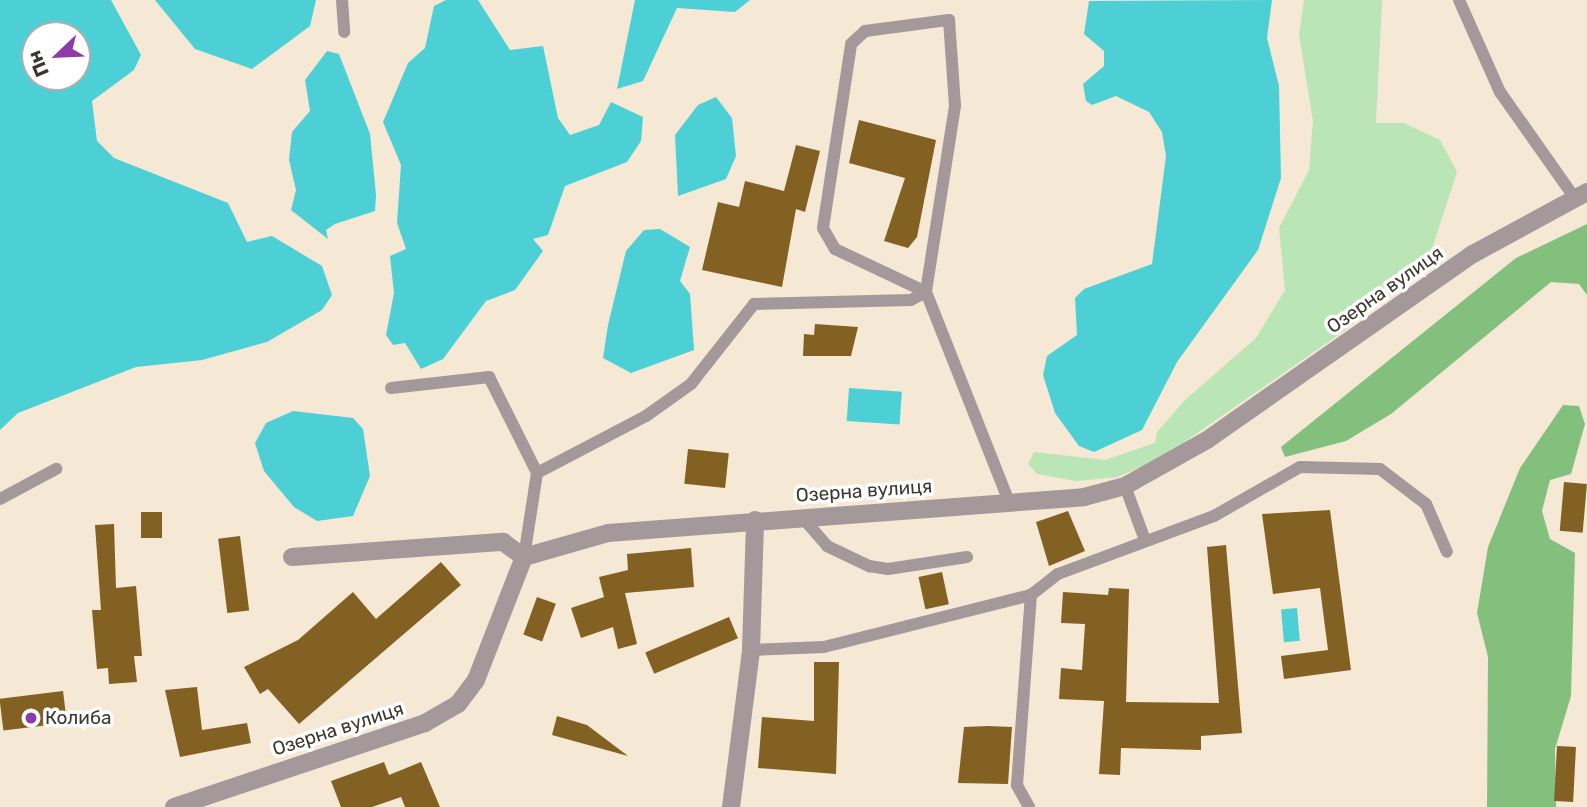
<!DOCTYPE html>
<meta charset="utf-8">
<style>
body{margin:0}
#map{position:relative;width:1587px;height:807px;overflow:hidden;background:#f5e8d4;font-family:Rubik,sans-serif}
div>[style]{position:absolute}
.green>*{inset:0;background:#bae5b6}
.forest>*{inset:0;background:#83c07d}
.water>*{inset:0;background:#4cd0d5;transform-origin:0 0}
.building>*{inset:0;background:#836122;transform-origin:0 0}
.service>*{height:12px;margin:-6px;padding:0 6px;transform-origin:6px;border-radius:6px;background:#a4989a}
.minor>*{height:18px;margin:-9px;padding:0 9px;transform-origin:9px;border-radius:9px;background:#a4989a}
.tertiary>*{height:18px;margin:-9px;padding:0 9px;transform-origin:9px;border-radius:9px;background:#a4989a}
.dots>*{width:19px;height:19px;translate:-50% -50%;box-sizing:border-box;border:4px solid #fff;border-radius:50%}
span{translate:-50% -50%;white-space:nowrap;text-align:center;line-height:1.15;-webkit-text-stroke:7px #fff;paint-order:stroke}
.street-label{font-size:19px;color:#3c372f}
.poi-label{font-size:19px;color:#3c372f}
.left{translate:0 -50%;text-align:left}
.north{position:absolute;left:21px;top:21px;width:70px;height:70px;box-sizing:border-box;background:#fff;border:2px solid #b1afac;border-radius:50%;rotate:247deg;font-size:19px;font-weight:700;line-height:28px;text-align:center;color:#3c372f}
.north::after{content:'';display:block;margin:auto;width:24px;height:32px;background:#8c3baa;clip-path:polygon(50% 0,100% 100%,50% 72%,0 100%)}
</style>
<div id="map">
<div class="green">
<div style="clip-path:polygon(1304px 0,1382px 0,1376px 123px,1404px 123px,1440px 140px,1457px 172px,1432px 249px,1414px 276px,1344px 331px,1160px 459px,1117px 477px,1076px 481px,1037px 474px,1028px 464px,1034px 452px,1105px 460px,1155px 443px,1157px 432px,1185px 400px,1256px 338px,1285px 290px,1279px 228px,1309px 170px,1313px 121px,1299px 35px)"></div>
</div>
<div class="forest">
<div style="clip-path:polygon(1587px 224px,1587px 295px,1579px 284px,1551px 282px,1391px 414px,1346px 441px,1285px 457px,1281px 447px,1516px 258px)"></div>
<div style="clip-path:polygon(1563px 405px,1579px 406px,1585px 424px,1571px 474px,1550px 480px,1542px 511px,1550px 539px,1575px 553px,1571px 696px,1555px 749px,1556px 807px,1487px 807px,1488px 657px,1477px 613px,1488px 547px,1520px 468px)"></div>
</div>
<div class="water">
<div style="clip-path:polygon(evenodd,0 0,111px 0,141px 55px,134px 70px,92px 101px,97px 141px,114px 158px,228px 203px,247px 242px,272px 236px,322px 266px,332px 295px,322px 310px,267px 342px,202px 360px,136px 367px,18px 413px,0 430px,0 0,35px 35px,77px 35px,77px 77px,35px 77px,35px 35px)"></div>
<div style="clip-path:polygon(155px 0,316px 0,310px 26px,252px 69px,195px 49px)"></div>
<div style="clip-path:polygon(446px 0,478px 0,510px 50px,543px 46px,558px 118px,570px 135px,599px 125px,611px 102px,643px 117px,641px 141px,627px 162px,565px 186px,548px 235px,533px 239px,543px 251px,515px 290px,486px 301px,443px 359px,421px 369px,405px 343px,393px 345px,386px 335px,394px 293px,390px 256px,406px 249px,397px 223px,401px 165px,383px 122px,408px 63px,425px 48px,434px 6px)"></div>
<div style="clip-path:polygon(635px 0,750px 0,735px 12px,677px 8px,643px 81px,617px 89px)"></div>
<div style="clip-path:polygon(1272px 0,1267px 38px,1279px 86px,1281px 178px,1258px 250px,1177px 362px,1142px 430px,1094px 452px,1079px 446px,1055px 413px,1043px 375px,1047px 356px,1077px 335px,1075px 298px,1084px 289px,1152px 264px,1166px 156px,1162px 132px,1149px 112px,1116px 96px,1092px 105px,1086px 101px,1083px 84px,1104px 66px,1104px 51px,1084px 34px,1089px 1px)"></div>
<div style="clip-path:polygon(327px 51px,339px 54px,370px 134px,376px 195px,375px 211px,335px 224px,326px 230px,328px 239px,291px 210px,296px 190px,289px 160px,292px 132px,310px 111px,305px 80px)"></div>
<div style="clip-path:polygon(716px 97px,732px 118px,736px 156px,726px 179px,678px 196px,675px 135px,698px 105px)"></div>
<div style="clip-path:polygon(660px 229px,690px 247px,680px 281px,690px 294px,694px 350px,631px 373px,603px 358px,608px 325px,626px 251px,644px 230px)"></div>
<div style="left:849px;top:388px;width:53px;height:33px;rotate:4deg"></div>
<div style="clip-path:polygon(293px 411px,353px 418px,363px 429px,370px 476px,353px 516px,317px 521px,294px 507px,264px 471px,255px 443px,266px 423px)"></div>
<div style="left:1297px;top:608px;width:33px;height:16px;rotate:85deg"></div>
</div>
<div class="building">
<div style="clip-path:polygon(859px 120px,936px 140px,917px 237px,908px 248px,884px 241px,905px 178px,849px 163px)"></div>
<div style="clip-path:polygon(796px 145px,820px 151px,805px 212px,796px 209px,782px 287px,702px 270px,718px 202px,739px 207px,745px 181px,784px 191px)"></div>
<div style="clip-path:polygon(815px 324px,858px 327px,851px 356px,803px 356px,804px 334px,814px 335px)"></div>
<div style="left:688px;top:449px;width:41px;height:35px;rotate:6deg"></div>
<div style="left:1564px;top:482px;width:23px;height:49px;rotate:5deg"></div>
<div style="clip-path:polygon(1330px 510px,1351px 670px,1284px 679px,1281px 656px,1328px 650px,1320px 588px,1273px 594px,1262px 514px)"></div>
<div style="clip-path:polygon(1068px 511px,1085px 551px,1049px 566px,1036px 522px)"></div>
<div style="left:162px;top:512px;width:26px;height:21px;rotate:90deg"></div>
<div style="clip-path:polygon(114px 524px,116px 588px,136px 586px,142px 656px,134px 656px,137px 682px,109px 684px,108px 668px,97px 669px,92px 610px,101px 610px,95px 525px)"></div>
<div style="left:240px;top:536px;width:75px;height:22px;rotate:83deg"></div>
<div style="clip-path:polygon(1226px 545px,1242px 733px,1201px 736px,1201px 750px,1121px 748px,1120px 775px,1099px 774px,1104px 701px,1059px 699px,1061px 668px,1082px 670px,1085px 624px,1061px 623px,1063px 592px,1108px 595px,1109px 588px,1129px 589px,1126px 702px,1219px 703px,1207px 547px)"></div>
<div style="clip-path:polygon(691px 548px,694px 587px,625px 593px,637px 644px,618px 649px,613px 627px,581px 638px,571px 608px,604px 597px,599px 577px,628px 570px,627px 554px)"></div>
<div style="clip-path:polygon(441px 562px,461px 585px,299px 724px,268px 689px,260px 694px,244px 667px,298px 640px,353px 592px,376px 619px)"></div>
<div style="left:942px;top:572px;width:33px;height:24px;rotate:78deg"></div>
<div style="left:537px;top:597px;width:20px;height:40px;rotate:20deg"></div>
<div style="left:729px;top:617px;width:23px;height:91px;rotate:67deg"></div>
<div style="clip-path:polygon(814px 662px,839px 662px,836px 774px,758px 768px,762px 717px,814px 721px)"></div>
<div style="clip-path:polygon(197px 687px,202px 730px,247px 723px,251px 743px,180px 757px,165px 690px)"></div>
<div style="left:63px;top:691px;width:32px;height:64px;rotate:83deg"></div>
<div style="clip-path:polygon(557px 716px,587px 725px,628px 756px,552px 735px)"></div>
<div style="clip-path:polygon(988px 726px,1012px 727px,1008px 784px,958px 783px,964px 727px)"></div>
<div style="left:1557px;top:746px;width:19px;height:55px;rotate:3deg"></div>
<div style="clip-path:polygon(384px 762px,389px 775px,421px 762px,440px 807px,405px 807px,401px 797px,372px 807px,341px 807px,331px 781px)"></div>
</div>
<div class="service">
<div style="left:342px;top:0;width:32px;rotate:86deg"></div>
<div style="left:1459px;top:0;width:101px;rotate:66deg"></div>
<div style="left:1500px;top:92px;width:128px;rotate:54.8deg"></div>
<div style="left:949px;top:20px;width:86px;rotate:86deg"></div>
<div style="left:955px;top:106px;width:188px;rotate:98.9deg"></div>
<div style="left:926px;top:292px;width:101px;rotate:-154.7deg"></div>
<div style="left:835px;top:249px;width:24px;rotate:-120deg"></div>
<div style="left:823px;top:228px;width:186px;rotate:-81.3deg"></div>
<div style="left:851px;top:44px;width:19px;rotate:-43deg"></div>
<div style="left:865px;top:31px;width:85px;rotate:-7.5deg"></div>
<div style="left:391px;top:388px;width:99px;rotate:-6.4deg"></div>
<div style="left:489px;top:377px;width:107px;rotate:63.4deg"></div>
<div style="left:537px;top:473px;width:85px;rotate:98.8deg"></div>
<div style="left:537px;top:473px;width:123px;rotate:-27.6deg"></div>
<div style="left:646px;top:416px;width:55px;rotate:-35.4deg"></div>
<div style="left:691px;top:384px;width:102px;rotate:-51.8deg"></div>
<div style="left:754px;top:304px;width:157px;rotate:-1.5deg"></div>
<div style="left:911px;top:300px;width:17px;rotate:-28deg"></div>
<div style="left:926px;top:292px;width:223px;rotate:68.4deg"></div>
<div style="left:1125px;top:486px;width:58px;rotate:69.7deg"></div>
<div style="left:0;top:499px;width:64px;rotate:-28.2deg"></div>
<div style="left:802px;top:517px;width:38px;rotate:49deg"></div>
<div style="left:827px;top:546px;width:47px;rotate:25.5deg"></div>
<div style="left:869px;top:566px;width:19px;rotate:9deg"></div>
<div style="left:888px;top:569px;width:80px;rotate:-8.6deg"></div>
<div style="left:751px;top:650px;width:73px;rotate:-2.4deg"></div>
<div style="left:824px;top:647px;width:213px;rotate:-14.1deg"></div>
<div style="left:1029px;top:807px;width:25px;rotate:-119deg"></div>
<div style="left:1017px;top:785px;width:191px;rotate:-85.8deg"></div>
<div style="left:1031px;top:595px;width:34px;rotate:-38deg"></div>
<div style="left:1058px;top:574px;width:166px;rotate:-20.4deg"></div>
<div style="left:1214px;top:516px;width:99px;rotate:-29.7deg"></div>
<div style="left:1300px;top:467px;width:80px;rotate:1.4deg"></div>
<div style="left:1380px;top:469px;width:58px;rotate:37.3deg"></div>
<div style="left:1426px;top:504px;width:52px;rotate:66.4deg"></div>
</div>
<div class="minor">
<div style="left:292px;top:557px;width:212px;rotate:-4.1deg"></div>
<div style="left:503px;top:542px;width:26px;rotate:36deg"></div>
<div style="left:731px;top:807px;width:158px;rotate:-82.7deg"></div>
<div style="left:751px;top:650px;width:130px;rotate:-88.2deg"></div>
</div>
<div class="tertiary">
<div style="left:174px;top:807px;width:265px;rotate:-18.5deg"></div>
<div style="left:425px;top:723px;width:38px;rotate:-30deg"></div>
<div style="left:458px;top:704px;width:30px;rotate:-53deg"></div>
<div style="left:476px;top:680px;width:132px;rotate:-68.7deg"></div>
<div style="left:524px;top:557px;width:87px;rotate:-15.9deg"></div>
<div style="left:608px;top:533px;width:477px;rotate:-4.3deg"></div>
<div style="left:1084px;top:497px;width:42px;rotate:-15deg"></div>
<div style="left:1125px;top:486px;width:94px;rotate:-29.3deg"></div>
<div style="left:1207px;top:440px;width:325px;rotate:-35deg"></div>
<div style="left:1473px;top:254px;width:130px;rotate:-28.5deg"></div>
</div>
<div class="dots">
<div style="left:31px;top:718px;background:#8c3baa"></div>
</div>
<div class="street-label">
<span style="left:1385px;top:290px;rotate:-35deg">Озерна вулиця</span>
<span style="left:864px;top:491px;rotate:-4deg">Озерна вулиця</span>
<span style="left:338px;top:729px;rotate:-18deg">Озерна вулиця</span>
</div>
<div class="poi-label">
<span class="left" style="left:45px;top:718px">Колиба</span>
</div>
<div class="north">Пн</div>
</div>
